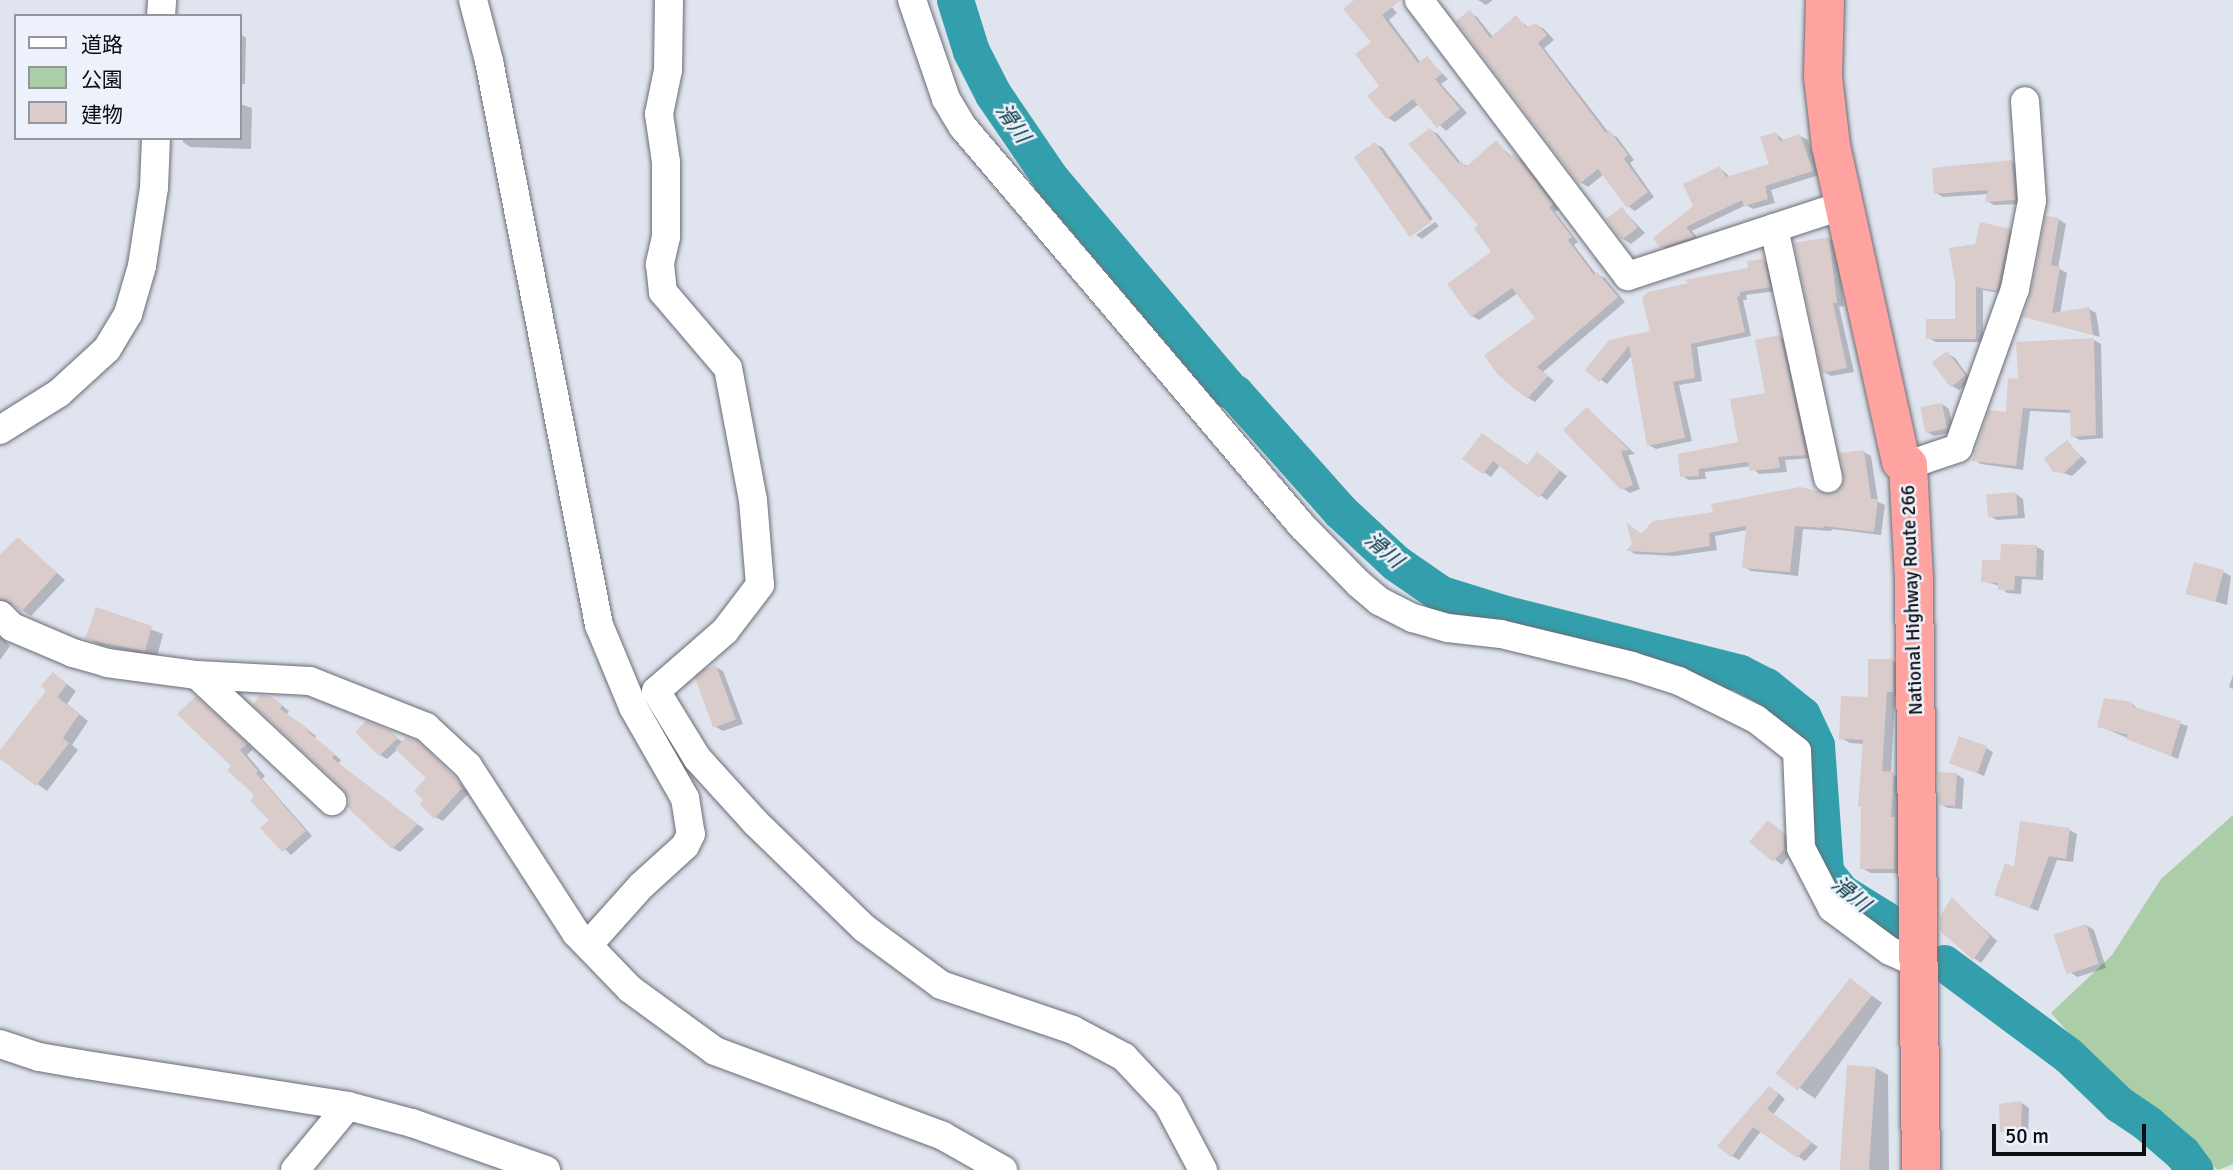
<!DOCTYPE html>
<meta charset="utf-8">
<style>
body{margin:0}
#map{position:relative;width:2233px;height:1170px;overflow:hidden;background:#e0e4ee;font-family:Signika,"Noto Sans JP",sans-serif}
div>[style]{position:absolute}
.green>*{inset:0;background:#abcea9}
.shadow>*{inset:0;background:#0003;transform-origin:0 0}
.river>*{height:37px;margin:-18.5px;padding:0 18.5px;transform-origin:18.5px;border-radius:18.5px;background:#349fac}
.building>*{inset:0;background:#d9ccca;transform-origin:0 0}
.roads{filter:drop-shadow(0 0 2px #696c75) drop-shadow(0 0 2px #696c75)}
.minor>*{height:28px;margin:-14px;padding:0 14px;transform-origin:14px;border-radius:14px;background:#fff}
.highway>*{height:38px;margin:-19px;padding:0 19px;transform-origin:19px;border-radius:19px;background:#fea39f}
span{translate:-50% -50%;white-space:nowrap;text-align:center;line-height:1.15;-webkit-text-stroke:5px #edf1fb;paint-order:stroke}
.street-label{font-size:19px;color:#0d0e11}
.water-label{font-size:21px;color:#00333a;font-style:italic}
.legend{position:absolute;left:14px;top:14px;width:228px;height:126px;box-sizing:border-box;background:#edf1fb;border:2px solid #93969d;margin:0;padding:9px 12px;list-style:none;font-size:21px;color:#0d0e11}
.legend li{display:flex;align-items:center;gap:14px;height:35px}
.legend b{width:35px;border:2px solid #93969d}
.scale{position:absolute;left:1992px;top:1124px;width:154px;height:32px;box-sizing:border-box;border:4px solid #0d0e11;border-top:0;padding-left:9px;font-size:21px;line-height:24px;white-space:nowrap;color:#0d0e11;-webkit-text-stroke:5px #edf1fb;paint-order:stroke}
</style>
<div id="map">
<div class="green">
<div style="clip-path:polygon(2233px 815px,2233px 1164px,2218px 1170px,2082px 1048px,2051px 1013px,2112px 955px,2161px 879px)"></div>
</div>
<div class="shadow">
<div style="clip-path:polygon(1357px 0,1386px 0,1397px 13px,1389px 20px,1421px 63px,1427px 58px,1448px 79px,1441px 84px,1467px 113px,1446px 131px,1419px 104px,1395px 122px,1388px 118px,1374px 42px)"></div>
<div style="clip-path:polygon(1478px 0,1493px 0,1486px 5px)"></div>
<div style="clip-path:polygon(1470px 13px,1477px 17px,1493px 37px,1516px 17px,1529px 28px,1536px 25px,1544px 29px,1554px 40px,1544px 48px,1609px 133px,1617px 137px,1634px 160px,1630px 163px,1654px 197px,1635px 211px,1628px 206px,1604px 174px,1588px 187px,1580px 182px)"></div>
<div style="clip-path:polygon(240px 34px,246px 38px,245px 84px,240px 84px)"></div>
<div style="clip-path:polygon(240px 104px,252px 108px,251px 149px,190px 147px,183px 142px,183px 138px,240px 138px)"></div>
<div style="clip-path:polygon(1430px 130px,1438px 134px,1461px 163px,1469px 167px,1496px 142px,1512px 157px,1522px 160px,1559px 209px,1555px 212px,1578px 242px,1574px 245px,1596px 274px,1605px 278px,1625px 302px,1543px 372px,1554px 381px,1535px 402px,1528px 398px,1538px 318px,1518px 293px,1479px 320px,1472px 316px,1494px 252px)"></div>
<div style="clip-path:polygon(1776px 134px,1785px 141px,1800px 136px,1808px 140px,1819px 175px,1771px 190px,1775px 203px,1753px 209px,1746px 205px,1692px 231px,1700px 241px,1669px 251px,1662px 246px,1696px 206px,1720px 168px,1730px 177px,1771px 165px)"></div>
<div style="clip-path:polygon(1376px 144px,1383px 148px,1433px 219px,1414px 232px)"></div>
<div style="clip-path:polygon(2012px 162px,2020px 166px,2022px 204px,1994px 205px,1987px 201px,1989px 194px,1943px 197px,1936px 193px)"></div>
<div style="clip-path:polygon(1622px 209px,1645px 233px,1631px 244px,1623px 239px)"></div>
<div style="clip-path:polygon(2058px 219px,2066px 224px,2058px 268px,2067px 273px,2060px 314px,2089px 309px,2096px 313px,2100px 337px,2025px 316px)"></div>
<div style="clip-path:polygon(1435px 222px,1439px 226px,1422px 239px,1416px 235px)"></div>
<div style="clip-path:polygon(2009px 230px,2016px 235px,2004px 294px,1983px 290px,1983px 342px,1936px 342px,1928px 338px,1957px 321px,1976px 245px)"></div>
<div style="clip-path:polygon(1828px 238px,1836px 243px,1844px 306px,1839px 307px,1854px 372px,1831px 376px,1824px 372px)"></div>
<div style="clip-path:polygon(1763px 260px,1770px 265px,1776px 291px,1746px 295px,1747px 300px,1743px 300px,1751px 336px,1697px 347px,1702px 381px,1679px 385px,1692px 441px,1656px 449px,1649px 445px,1633px 354px,1607px 384px,1587px 370px,1652px 333px)"></div>
<div style="clip-path:polygon(1780px 337px,1787px 341px,1812px 458px,1785px 460px,1787px 472px,1759px 474px,1751px 466px,1705px 472px,1706px 479px,1689px 480px,1682px 476px,1740px 443px,1767px 394px)"></div>
<div style="clip-path:polygon(2094px 340px,2101px 344px,2103px 438px,2080px 440px,2072px 436px,2071px 413px,2030px 411px,2023px 470px,1981px 464px,1974px 460px,2008px 414px,2020px 381px)"></div>
<div style="clip-path:polygon(1947px 353px,1955px 358px,1972px 381px,1959px 390px,1952px 386px)"></div>
<div style="clip-path:polygon(1942px 404px,1949px 409px,1954px 432px,1934px 436px,1927px 432px)"></div>
<div style="clip-path:polygon(1588px 409px,1635px 454px,1628px 455px,1640px 489px,1630px 493px,1622px 488px)"></div>
<div style="clip-path:polygon(1483px 435px,1528px 467px,1545px 459px,1567px 476px,1547px 500px,1500px 465px,1491px 477px,1465px 459px)"></div>
<div style="clip-path:polygon(2067px 442px,2087px 462px,2072px 476px,2055px 470px)"></div>
<div style="clip-path:polygon(1864px 452px,1871px 456px,1878px 502px,1885px 505px,1881px 535px,1832px 529px,1831px 531px,1803px 529px,1798px 576px,1751px 571px,1744px 567px,1747px 530px,1715px 536px,1717px 550px,1675px 556px,1635px 554px,1629px 550px,1634px 544px,1629px 525px,1643px 535px,1833px 496px,1846px 483px)"></div>
<div style="clip-path:polygon(2016px 494px,2023px 499px,2025px 518px,1997px 520px,1990px 516px)"></div>
<div style="clip-path:polygon(18px 539px,65px 580px,31px 616px,12px 604px,0 607px,0 558px)"></div>
<div style="clip-path:polygon(2037px 547px,2044px 551px,2043px 580px,2022px 579px,2021px 594px,2007px 593px,2000px 586px,1983px 581px,2002px 562px)"></div>
<div style="clip-path:polygon(2223px 572px,2231px 576px,2227px 605px,2187px 593px)"></div>
<div style="clip-path:polygon(97px 609px,163px 634px,157px 657px,99px 645px,87px 638px)"></div>
<div style="clip-path:polygon(0 635px,10px 646px,0 660px)"></div>
<div style="clip-path:polygon(1893px 661px,1902px 666px,1902px 696px,1895px 696px,1891px 774px,1903px 779px,1903px 873px,1871px 873px,1862px 868px,1864px 744px,1850px 743px,1841px 738px)"></div>
<div style="clip-path:polygon(716px 667px,723px 671px,743px 724px,723px 731px,716px 727px)"></div>
<div style="clip-path:polygon(54px 674px,76px 691px,67px 704px,88px 721px,72px 745px,78px 750px,47px 791px,0 757px,0 753px,48px 691px)"></div>
<div style="clip-path:polygon(2233px 675px,2233px 689px,2229px 687px)"></div>
<div style="clip-path:polygon(2105px 700px,2132px 704px,2130px 715px,2133px 704px,2138px 710px,2188px 726px,2178px 759px,2099px 726px)"></div>
<div style="clip-path:polygon(278px 702px,289px 711px,287px 714px,316px 736px,315px 738px,341px 760px,338px 764px,424px 829px,400px 852px,393px 848px,345px 788px,255px 704px)"></div>
<div style="clip-path:polygon(203px 703px,253px 749px,247px 755px,265px 776px,262px 779px,312px 836px,291px 855px,262px 828px,271px 820px,234px 766px)"></div>
<div style="clip-path:polygon(390px 733px,404px 743px,416px 743px,425px 748px,469px 793px,443px 821px,435px 817px,425px 800px,429px 778px,398px 749px,387px 759px,380px 755px)"></div>
<div style="clip-path:polygon(1986px 748px,1993px 752px,1984px 776px,1951px 762px)"></div>
<div style="clip-path:polygon(1956px 774px,1964px 779px,1962px 809px,1948px 808px,1940px 804px)"></div>
<div style="clip-path:polygon(1768px 822px,1791px 839px,1791px 853px,1782px 865px,1752px 841px)"></div>
<div style="clip-path:polygon(2069px 830px,2077px 834px,2073px 862px,2057px 860px,2038px 911px,2004px 898px,2015px 869px)"></div>
<div style="clip-path:polygon(1953px 900px,1997px 941px,1981px 963px,1974px 958px)"></div>
<div style="clip-path:polygon(2086px 925px,2094px 930px,2106px 968px,2077px 977px,2070px 972px)"></div>
<div style="left:1851px;top:981px;width:38px;height:117px;rotate:35deg"></div>
<div style="clip-path:polygon(1876px 1068px,1888px 1075px,1889px 1170px,1848px 1170px)"></div>
<div style="clip-path:polygon(1777px 1092px,1785px 1099px,1773px 1115px,1818px 1147px,1805px 1161px,1761px 1131px,1739px 1160px,1732px 1156px)"></div>
<div style="clip-path:polygon(2022px 1103px,2029px 1108px,2028px 1135px,2010px 1135px,2002px 1131px)"></div>
</div>
<div class="river">
<div style="left:955px;top:0;width:53px;rotate:72.6deg"></div>
<div style="left:971px;top:51px;width:48px;rotate:62.9deg"></div>
<div style="left:993px;top:94px;width:103px;rotate:55.7deg"></div>
<div style="left:1051px;top:179px;width:277px;rotate:49.7deg"></div>
<div style="left:1230px;top:390px;width:6px;rotate:31deg"></div>
<div style="left:1235px;top:393px;width:158px;rotate:48.3deg"></div>
<div style="left:1340px;top:511px;width:76px;rotate:42.9deg"></div>
<div style="left:1396px;top:563px;width:55px;rotate:34.6deg"></div>
<div style="left:1441px;top:594px;width:64px;rotate:17.3deg"></div>
<div style="left:1502px;top:613px;width:245px;rotate:14.1deg"></div>
<div style="left:1740px;top:673px;width:29px;rotate:27deg"></div>
<div style="left:1766px;top:686px;width:46px;rotate:38.9deg"></div>
<div style="left:1802px;top:715px;width:33px;rotate:65deg"></div>
<div style="left:1816px;top:745px;width:127px;rotate:85.9deg"></div>
<div style="left:1825px;top:872px;width:26px;rotate:51deg"></div>
<div style="left:1841px;top:892px;width:62px;rotate:31.9deg"></div>
<div style="left:1944px;top:963px;width:154px;rotate:36.6deg"></div>
<div style="left:2068px;top:1055px;width:71px;rotate:43.9deg"></div>
<div style="left:2119px;top:1104px;width:34px;rotate:34deg"></div>
<div style="left:2147px;top:1123px;width:46px;rotate:40.6deg"></div>
<div style="left:2182px;top:1153px;width:21px;rotate:53deg"></div>
</div>
<div class="building">
<div style="clip-path:polygon(1354px 0,1401px 0,1382px 15px,1418px 63px,1427px 56px,1442px 74px,1435px 79px,1460px 109px,1437px 128px,1413px 99px,1387px 119px,1367px 96px,1379px 86px,1355px 54px,1371px 42px,1343px 9px)"></div>
<div style="clip-path:polygon(1470px 10px,1490px 38px,1516px 15px,1526px 27px,1536px 23px,1547px 35px,1538px 43px,1606px 133px,1609px 130px,1628px 155px,1624px 159px,1648px 192px,1627px 208px,1598px 169px,1579px 184px,1456px 21px)"></div>
<div style="clip-path:polygon(1430px 128px,1458px 163px,1461px 161px,1466px 167px,1496px 140px,1510px 157px,1514px 153px,1553px 204px,1549px 207px,1572px 237px,1568px 240px,1594px 275px,1597px 272px,1618px 297px,1537px 367px,1548px 376px,1527px 399px,1498px 375px,1484px 355px,1535px 318px,1512px 288px,1471px 317px,1447px 284px,1491px 252px,1474px 228px,1478px 225px,1408px 144px)"></div>
<div style="clip-path:polygon(1776px 132px,1780px 141px,1800px 134px,1813px 171px,1765px 186px,1768px 199px,1744px 206px,1742px 200px,1686px 227px,1694px 237px,1660px 248px,1653px 238px,1693px 206px,1683px 184px,1720px 166px,1726px 177px,1769px 164px,1760px 137px)"></div>
<div style="left:1375px;top:142px;width:98px;height:26px;rotate:55deg"></div>
<div style="clip-path:polygon(2012px 160px,2015px 200px,1985px 202px,1988px 190px,1934px 194px,1932px 168px)"></div>
<div style="left:1622px;top:207px;width:26px;height:20px;rotate:53deg"></div>
<div style="clip-path:polygon(2046px 216px,2059px 218px,2051px 265px,2060px 267px,2052px 313px,2089px 307px,2093px 335px,2023px 317px,2031px 292px)"></div>
<div style="clip-path:polygon(1980px 222px,2010px 229px,1997px 291px,1976px 287px,1976px 339px,1926px 339px,1926px 319px,1955px 319px,1955px 282px,1949px 248px,1975px 244px)"></div>
<div style="clip-path:polygon(1829px 237px,1837px 303px,1833px 303px,1847px 368px,1822px 373px,1794px 243px)"></div>
<div style="clip-path:polygon(1764px 259px,1770px 287px,1740px 292px,1740px 296px,1737px 297px,1745px 332px,1691px 344px,1695px 378px,1673px 382px,1685px 438px,1647px 446px,1629px 346px,1599px 382px,1585px 370px,1609px 340px,1650px 331px,1642px 298px,1648px 292px,1688px 283px,1685px 280px,1748px 268px,1747px 261px)"></div>
<div style="clip-path:polygon(1780px 335px,1806px 455px,1778px 457px,1780px 468px,1750px 471px,1748px 462px,1699px 469px,1699px 476px,1680px 477px,1678px 454px,1738px 442px,1730px 399px,1765px 393px,1755px 340px)"></div>
<div style="clip-path:polygon(2094px 338px,2096px 435px,2071px 437px,2070px 410px,2023px 408px,2016px 466px,1972px 461px,1989px 410px,2006px 412px,2008px 378px,2018px 379px,2016px 342px)"></div>
<div style="left:1947px;top:351px;width:31px;height:19px;rotate:53deg"></div>
<div style="left:1942px;top:403px;width:26px;height:22px;rotate:79deg"></div>
<div style="clip-path:polygon(1587px 407px,1629px 450px,1621px 451px,1633px 485px,1621px 490px,1563px 430px)"></div>
<div style="clip-path:polygon(1482px 433px,1527px 465px,1537px 452px,1560px 470px,1539px 498px,1493px 461px,1483px 474px,1462px 459px)"></div>
<div style="clip-path:polygon(2067px 440px,2081px 457px,2064px 473px,2053px 472px,2044px 458px)"></div>
<div style="clip-path:polygon(1864px 450px,1871px 499px,1878px 499px,1874px 532px,1824px 526px,1824px 528px,1795px 526px,1790px 572px,1742px 568px,1746px 526px,1709px 533px,1710px 546px,1666px 553px,1626px 551px,1632px 544px,1626px 522px,1641px 534px,1653px 521px,1713px 512px,1711px 504px,1800px 487px,1832px 494px,1844px 482px,1840px 453px)"></div>
<div style="left:2016px;top:492px;width:23px;height:30px;rotate:85deg"></div>
<div style="clip-path:polygon(18px 537px,57px 573px,21px 612px,11px 603px,0 599px,0 555px)"></div>
<div style="clip-path:polygon(2001px 544px,2037px 545px,2036px 577px,2015px 576px,2014px 590px,1998px 590px,1998px 583px,1981px 582px,1982px 560px,2000px 560px)"></div>
<div style="left:2194px;top:562px;width:31px;height:33px;rotate:15deg"></div>
<div style="clip-path:polygon(96px 607px,152px 626px,145px 651px,85px 639px)"></div>
<div style="clip-path:polygon(1868px 659px,1893px 659px,1893px 692px,1887px 692px,1882px 771px,1894px 772px,1891px 817px,1895px 817px,1894px 869px,1860px 869px,1861px 807px,1858px 807px,1863px 740px,1839px 739px,1841px 696px,1868px 697px)"></div>
<div style="left:716px;top:665px;width:58px;height:24px;rotate:70deg"></div>
<div style="clip-path:polygon(53px 672px,67px 684px,57px 697px,79px 714px,63px 738px,69px 743px,36px 786px,0 759px,0 750px,46px 691px,41px 686px)"></div>
<div style="clip-path:polygon(260px 695px,270px 696px,283px 705px,280px 709px,310px 730px,308px 732px,335px 754px,332px 758px,418px 824px,392px 849px,347px 807px,350px 800px,343px 789px,253px 705px)"></div>
<div style="clip-path:polygon(196px 696px,247px 744px,240px 750px,258px 771px,256px 773px,306px 831px,282px 852px,260px 828px,269px 820px,250px 801px,254px 795px,227px 770px,231px 766px,177px 714px)"></div>
<div style="clip-path:polygon(2104px 698px,2132px 702px,2131px 706px,2181px 721px,2171px 756px,2126px 739px,2128px 735px,2097px 727px)"></div>
<div style="clip-path:polygon(366px 721px,391px 731px,398px 738px,379px 756px,355px 732px)"></div>
<div style="left:1959px;top:736px;width:30px;height:29px;rotate:20deg"></div>
<div style="clip-path:polygon(406px 737px,417px 741px,455px 777px,462px 788px,434px 819px,420px 804px,423px 800px,414px 791px,426px 778px,395px 749px)"></div>
<div style="clip-path:polygon(1938px 772px,1957px 773px,1955px 806px,1939px 805px)"></div>
<div style="clip-path:polygon(1768px 820px,1784px 833px,1784px 849px,1773px 862px,1749px 842px)"></div>
<div style="clip-path:polygon(2020px 821px,2070px 828px,2066px 859px,2049px 856px,2030px 908px,1994px 895px,2005px 863px,2014px 867px)"></div>
<div style="clip-path:polygon(1952px 897px,1990px 936px,1973px 960px,1940px 931px,1940px 916px)"></div>
<div style="left:2086px;top:924px;width:42px;height:34px;rotate:72deg"></div>
<div style="left:1850px;top:978px;width:28px;height:121px;rotate:38deg"></div>
<div style="left:1847px;top:1065px;width:29px;height:105px;rotate:4deg"></div>
<div style="clip-path:polygon(1769px 1086px,1779px 1094px,1767px 1109px,1812px 1142px,1797px 1158px,1753px 1127px,1731px 1157px,1717px 1146px)"></div>
<div style="clip-path:polygon(2022px 1101px,2021px 1131px,2000px 1132px,1999px 1104px)"></div>
</div>
<div class="roads">
<div class="minor">
<div style="left:473px;top:0;width:63px;rotate:75.3deg"></div>
<div style="left:489px;top:61px;width:575px;rotate:78.96deg"></div>
<div style="left:599px;top:625px;width:89px;rotate:67.5deg"></div>
<div style="left:633px;top:707px;width:105px;rotate:60.3deg"></div>
<div style="left:685px;top:798px;width:36px;rotate:81deg"></div>
<div style="left:691px;top:834px;width:13px;rotate:117deg"></div>
<div style="left:685px;top:846px;width:59px;rotate:137.7deg"></div>
<div style="left:641px;top:886px;width:79px;rotate:131.9deg"></div>
<div style="left:669px;top:0;width:70px;rotate:90.8deg"></div>
<div style="left:668px;top:70px;width:45px;rotate:101.6deg"></div>
<div style="left:659px;top:114px;width:49px;rotate:81.7deg"></div>
<div style="left:666px;top:162px;width:75px;rotate:90deg"></div>
<div style="left:666px;top:237px;width:28px;rotate:103deg"></div>
<div style="left:660px;top:264px;width:28px;rotate:84deg"></div>
<div style="left:663px;top:292px;width:100px;rotate:49.5deg"></div>
<div style="left:728px;top:368px;width:134px;rotate:79.3deg"></div>
<div style="left:753px;top:500px;width:85px;rotate:85.3deg"></div>
<div style="left:760px;top:585px;width:58px;rotate:127.3deg"></div>
<div style="left:725px;top:631px;width:91px;rotate:139deg"></div>
<div style="left:656px;top:691px;width:79px;rotate:58.5deg"></div>
<div style="left:697px;top:758px;width:88px;rotate:47.8deg"></div>
<div style="left:756px;top:823px;width:151px;rotate:44.2deg"></div>
<div style="left:864px;top:928px;width:96px;rotate:36.5deg"></div>
<div style="left:941px;top:985px;width:139px;rotate:18.8deg"></div>
<div style="left:1073px;top:1030px;width:58px;rotate:27.9deg"></div>
<div style="left:1124px;top:1057px;width:64px;rotate:46.9deg"></div>
<div style="left:1168px;top:1104px;width:75px;rotate:62.1deg"></div>
<div style="left:912px;top:0;width:105px;rotate:71deg"></div>
<div style="left:946px;top:99px;width:33px;rotate:59deg"></div>
<div style="left:963px;top:127px;width:524px;rotate:49.65deg"></div>
<div style="left:1302px;top:526px;width:81px;rotate:45.5deg"></div>
<div style="left:1359px;top:584px;width:26px;rotate:40deg"></div>
<div style="left:1379px;top:601px;width:38px;rotate:27deg"></div>
<div style="left:1413px;top:618px;width:36px;rotate:16deg"></div>
<div style="left:1448px;top:628px;width:53px;rotate:6.5deg"></div>
<div style="left:1501px;top:634px;width:135px;rotate:13.7deg"></div>
<div style="left:1632px;top:666px;width:49px;rotate:17.7deg"></div>
<div style="left:1679px;top:681px;width:86px;rotate:26.3deg"></div>
<div style="left:1756px;top:719px;width:52px;rotate:38deg"></div>
<div style="left:1797px;top:751px;width:97px;rotate:87.6deg"></div>
<div style="left:1801px;top:848px;width:68px;rotate:62.7deg"></div>
<div style="left:1832px;top:908px;width:72px;rotate:36.6deg"></div>
<div style="left:1890px;top:951px;width:32px;rotate:24deg"></div>
<div style="left:1419px;top:0;width:346px;rotate:52.9deg"></div>
<div style="left:1628px;top:276px;width:227px;rotate:-18.2deg"></div>
<div style="left:161px;top:16px;width:16px;rotate:-86deg"></div>
<div style="left:1774px;top:228px;width:256px;rotate:77.8deg"></div>
<div style="left:0;top:430px;width:70px;rotate:-32.1deg"></div>
<div style="left:59px;top:393px;width:65px;rotate:-42.5deg"></div>
<div style="left:107px;top:349px;width:41px;rotate:-59deg"></div>
<div style="left:128px;top:314px;width:50px;rotate:-73.7deg"></div>
<div style="left:142px;top:266px;width:79px;rotate:-81.3deg"></div>
<div style="left:154px;top:188px;width:50px;rotate:-87.7deg"></div>
<div style="left:1908px;top:465px;width:53px;rotate:-18.8deg"></div>
<div style="left:1958px;top:448px;width:169px;rotate:-70.3deg"></div>
<div style="left:2015px;top:289px;width:90px;rotate:-79.1deg"></div>
<div style="left:2032px;top:201px;width:100px;rotate:-94deg"></div>
<div style="left:0;top:615px;width:17px;rotate:45deg"></div>
<div style="left:12px;top:627px;width:66px;rotate:23.1deg"></div>
<div style="left:73px;top:653px;width:35px;rotate:16deg"></div>
<div style="left:107px;top:663px;width:91px;rotate:7.6deg"></div>
<div style="left:197px;top:675px;width:113px;rotate:3deg"></div>
<div style="left:310px;top:681px;width:125px;rotate:21.6deg"></div>
<div style="left:426px;top:727px;width:57px;rotate:42.9deg"></div>
<div style="left:468px;top:766px;width:199px;rotate:57.1deg"></div>
<div style="left:576px;top:933px;width:78px;rotate:46deg"></div>
<div style="left:630px;top:989px;width:105px;rotate:36.1deg"></div>
<div style="left:715px;top:1051px;width:243px;rotate:20.4deg"></div>
<div style="left:943px;top:1136px;width:69px;rotate:29.5deg"></div>
<div style="left:197px;top:675px;width:185px;rotate:43deg"></div>
<div style="left:0;top:1044px;width:41px;rotate:18.4deg"></div>
<div style="left:39px;top:1057px;width:42px;rotate:9.7deg"></div>
<div style="left:80px;top:1064px;width:271px;rotate:8.9deg"></div>
<div style="left:348px;top:1106px;width:66px;rotate:14.9deg"></div>
<div style="left:412px;top:1123px;width:142px;rotate:19.3deg"></div>
<div style="left:295px;top:1170px;width:83px;rotate:-50.4deg"></div>
</div>
<div class="highway">
<div style="left:1825px;top:0;width:77px;rotate:91.5deg"></div>
<div style="left:1823px;top:77px;width:69px;rotate:83.4deg"></div>
<div style="left:1831px;top:146px;width:323px;rotate:77.5deg"></div>
<div style="left:1901px;top:461px;width:8px;rotate:30deg"></div>
<div style="left:1908px;top:465px;width:116px;rotate:87deg"></div>
<div style="left:1914px;top:581px;width:589px;rotate:89.32deg"></div>
</div>
</div>
<div class="street-label">
<span style="left:1913px;top:600px;rotate:-92deg">National Highway Route 266</span>
</div>
<div class="water-label">
<span style="left:1013px;top:123px;rotate:55deg">滑川</span>
<span style="left:1384px;top:550px;rotate:41deg">滑川</span>
<span style="left:1851px;top:894px;rotate:39deg">滑川</span>
</div>
<ul class="legend">
<li><b style="height:9px;background:#fff"></b>道路</li>
<li><b style="height:19px;background:#abcea9"></b>公園</li>
<li><b style="height:19px;background:#d9ccca"></b>建物</li>
</ul>
<div class="scale">50 m</div>
</div>
